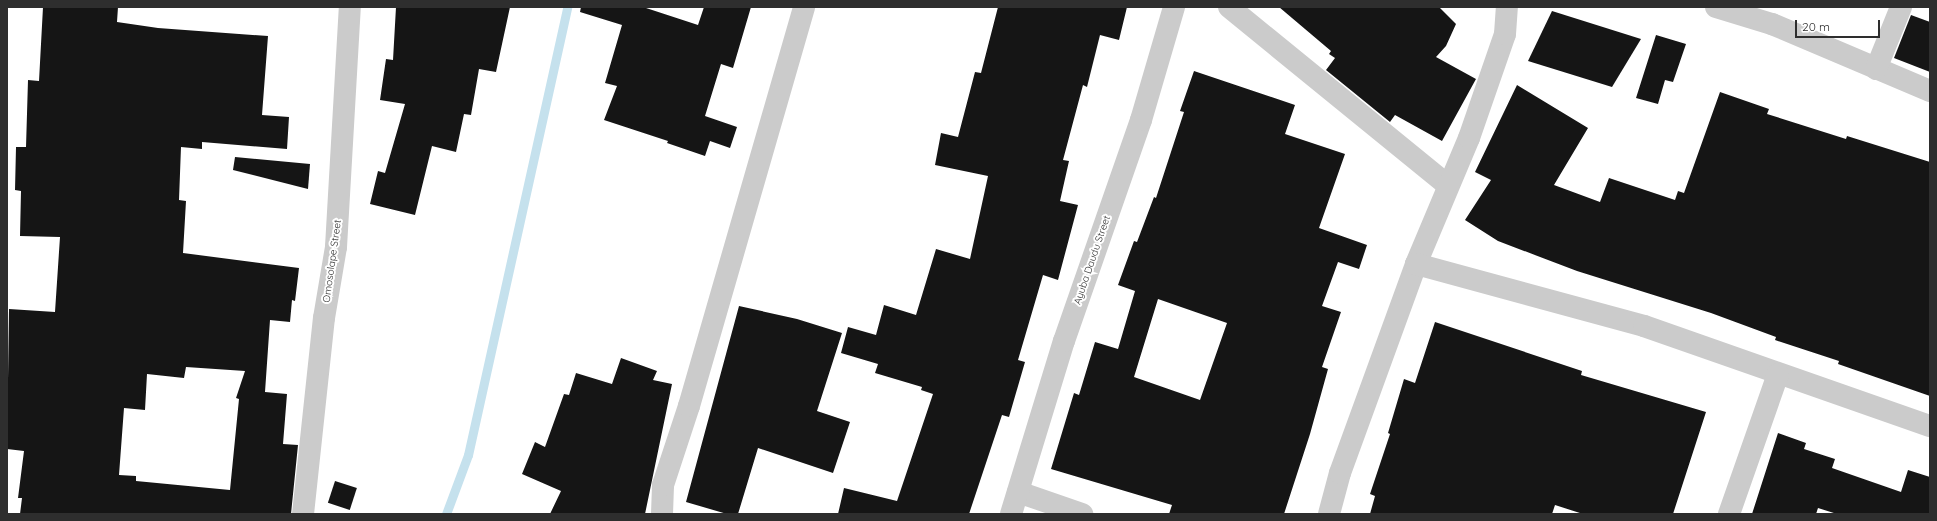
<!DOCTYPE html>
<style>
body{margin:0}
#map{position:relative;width:1937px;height:521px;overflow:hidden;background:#fff;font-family:Quicksand,sans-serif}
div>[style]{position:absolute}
.stream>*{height:9px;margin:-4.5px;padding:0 4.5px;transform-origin:4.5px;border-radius:4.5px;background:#c5e1ed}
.building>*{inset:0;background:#151515;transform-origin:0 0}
.minor>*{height:22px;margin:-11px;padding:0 11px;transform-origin:11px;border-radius:11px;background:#cbcbcb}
span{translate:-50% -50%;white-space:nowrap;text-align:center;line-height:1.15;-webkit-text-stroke:4px #fff;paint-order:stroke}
.street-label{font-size:10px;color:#2e2e2e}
.frame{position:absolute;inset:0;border:8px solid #2e2e2e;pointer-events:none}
.scale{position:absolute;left:1795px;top:20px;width:85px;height:18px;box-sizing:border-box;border:2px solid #2e2e2e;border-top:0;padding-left:5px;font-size:12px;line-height:14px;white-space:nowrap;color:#2e2e2e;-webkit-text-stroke:3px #fff;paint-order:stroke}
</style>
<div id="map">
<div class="stream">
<div style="left:446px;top:514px;width:63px;rotate:-69.6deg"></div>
<div style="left:468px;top:455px;width:459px;rotate:-77.5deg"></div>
</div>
<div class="building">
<div style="clip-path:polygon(evenodd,43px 7px,118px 7px,117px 22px,158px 28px,268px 36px,262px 115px,289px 117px,287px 149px,202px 142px,202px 149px,181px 147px,179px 200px,186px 201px,183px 253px,299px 268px,295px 301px,292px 300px,290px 322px,270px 320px,265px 392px,287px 394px,283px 444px,298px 445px,291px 514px,20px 514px,22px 498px,18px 498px,24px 451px,7px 449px,9px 309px,55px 312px,60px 237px,20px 236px,21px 191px,15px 190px,16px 147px,26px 147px,28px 80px,39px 81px,43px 7px,186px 367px,245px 371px,236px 398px,239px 399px,230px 490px,136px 481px,136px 476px,119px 475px,124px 408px,145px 410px,147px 374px,184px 378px,186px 367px)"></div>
<div style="clip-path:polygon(396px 7px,510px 7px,496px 72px,479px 69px,471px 115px,464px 114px,456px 152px,432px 146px,415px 215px,370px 204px,378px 171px,385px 173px,405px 104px,380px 100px,386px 59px,393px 60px)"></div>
<div style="clip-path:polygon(581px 7px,643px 7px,698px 25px,704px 7px,751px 7px,733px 68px,721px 64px,705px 116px,737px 127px,730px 148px,710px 141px,705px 156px,667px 143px,668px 141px,604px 120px,617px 86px,605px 83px,622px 25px,580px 12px)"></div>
<div style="clip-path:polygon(998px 7px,1127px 7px,1119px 40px,1100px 35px,1087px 87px,1083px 85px,1063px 160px,1069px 161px,1060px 201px,1078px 205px,1058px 280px,1043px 275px,1018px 360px,1025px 362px,1009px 417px,1002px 415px,969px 514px,838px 514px,844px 488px,897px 501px,933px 394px,921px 390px,922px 387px,875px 373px,878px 364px,841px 353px,848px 327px,876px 335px,884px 305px,916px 315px,936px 249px,970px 259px,988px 176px,935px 165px,941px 133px,958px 137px,975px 72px,981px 73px)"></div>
<div style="clip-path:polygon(1279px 7px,1439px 7px,1456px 24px,1446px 46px,1436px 57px,1476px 79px,1442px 141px,1395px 115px,1390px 122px,1326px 70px,1335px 58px,1329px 54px,1331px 51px)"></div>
<div style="clip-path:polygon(1552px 11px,1641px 39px,1612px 87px,1528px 61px)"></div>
<div style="clip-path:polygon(1911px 15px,1930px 22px,1930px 72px,1894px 58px)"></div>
<div style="clip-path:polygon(1656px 35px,1686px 44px,1673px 82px,1665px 80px,1658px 104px,1636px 98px)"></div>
<div style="clip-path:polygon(evenodd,1194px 71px,1295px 105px,1285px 134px,1345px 154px,1319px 228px,1367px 245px,1359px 269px,1338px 262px,1322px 306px,1341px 312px,1322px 367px,1328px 369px,1310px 434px,1284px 514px,1169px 514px,1172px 505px,1051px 469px,1074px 393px,1079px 395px,1095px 342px,1118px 349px,1135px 291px,1118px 285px,1134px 241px,1137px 242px,1154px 197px,1156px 198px,1184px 112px,1180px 111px,1194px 71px,1158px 299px,1227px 323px,1200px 400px,1134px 377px,1158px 299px)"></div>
<div style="clip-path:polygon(1517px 85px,1588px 128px,1554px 185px,1600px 202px,1609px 178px,1675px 200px,1678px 191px,1684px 193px,1720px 92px,1769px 109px,1767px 114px,1846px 139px,1847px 136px,1930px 162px,1930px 396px,1838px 364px,1839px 361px,1775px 340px,1776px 337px,1711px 313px,1577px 271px,1498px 241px,1465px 220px,1491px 180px,1475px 172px)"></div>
<div style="clip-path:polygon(235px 157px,310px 164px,308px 189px,233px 170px)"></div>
<div style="clip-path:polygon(739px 306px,797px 319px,842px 333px,817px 411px,850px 422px,833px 473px,758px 448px,738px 514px,727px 514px,686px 502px)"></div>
<div style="clip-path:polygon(1435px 322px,1582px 371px,1581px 375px,1706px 412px,1673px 514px,1583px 514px,1555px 505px,1552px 514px,1370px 514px,1375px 496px,1370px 494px,1390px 434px,1388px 433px,1404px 379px,1415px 383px)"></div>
<div style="clip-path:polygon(621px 358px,657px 371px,653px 380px,672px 384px,645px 514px,550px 514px,561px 491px,522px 474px,535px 442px,545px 447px,564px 394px,569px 395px,576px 373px,612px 384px)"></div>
<div style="clip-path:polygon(1778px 433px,1806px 443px,1804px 449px,1835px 459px,1832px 468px,1901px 492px,1908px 470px,1930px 477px,1930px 514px,1837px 514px,1818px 508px,1816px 514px,1752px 514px)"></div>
<div style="left:335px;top:481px;width:23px;height:23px;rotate:18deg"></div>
</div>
<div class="minor">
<div style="left:1229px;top:7px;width:281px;rotate:39.2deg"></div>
<div style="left:1716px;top:7px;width:59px;rotate:16.9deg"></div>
<div style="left:1772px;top:24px;width:172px;rotate:23deg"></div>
<div style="left:1876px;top:69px;width:67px;rotate:-68deg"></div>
<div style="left:1416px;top:264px;width:137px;rotate:-67.2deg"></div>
<div style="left:1469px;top:138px;width:110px;rotate:-70.9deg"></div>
<div style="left:1505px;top:34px;width:27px;rotate:-86deg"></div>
<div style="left:1018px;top:492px;width:68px;rotate:19deg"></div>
<div style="left:303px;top:514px;width:197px;rotate:-83.9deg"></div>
<div style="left:324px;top:318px;width:72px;rotate:-80.4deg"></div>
<div style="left:336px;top:247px;width:240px;rotate:-86.7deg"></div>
<div style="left:662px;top:514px;width:29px;rotate:-88deg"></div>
<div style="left:663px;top:485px;width:83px;rotate:-71.8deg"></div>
<div style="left:689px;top:406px;width:415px;rotate:-73.9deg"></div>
<div style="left:1011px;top:514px;width:181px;rotate:-73deg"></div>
<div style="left:1064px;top:341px;width:234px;rotate:-70.8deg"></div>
<div style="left:1141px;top:120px;width:118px;rotate:-73.7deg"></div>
<div style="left:1329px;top:514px;width:42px;rotate:-75deg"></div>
<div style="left:1340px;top:473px;width:222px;rotate:-70deg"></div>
<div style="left:1416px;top:264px;width:236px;rotate:15.2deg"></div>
<div style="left:1644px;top:326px;width:303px;rotate:19.3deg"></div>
<div style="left:1729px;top:514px;width:148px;rotate:-70.7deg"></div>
</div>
<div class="street-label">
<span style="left:1092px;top:260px;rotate:-71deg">Ayuba Daudu Street</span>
<span style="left:332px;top:261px;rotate:-82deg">Omosolape Street</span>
</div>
<div class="frame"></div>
<div class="scale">20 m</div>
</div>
